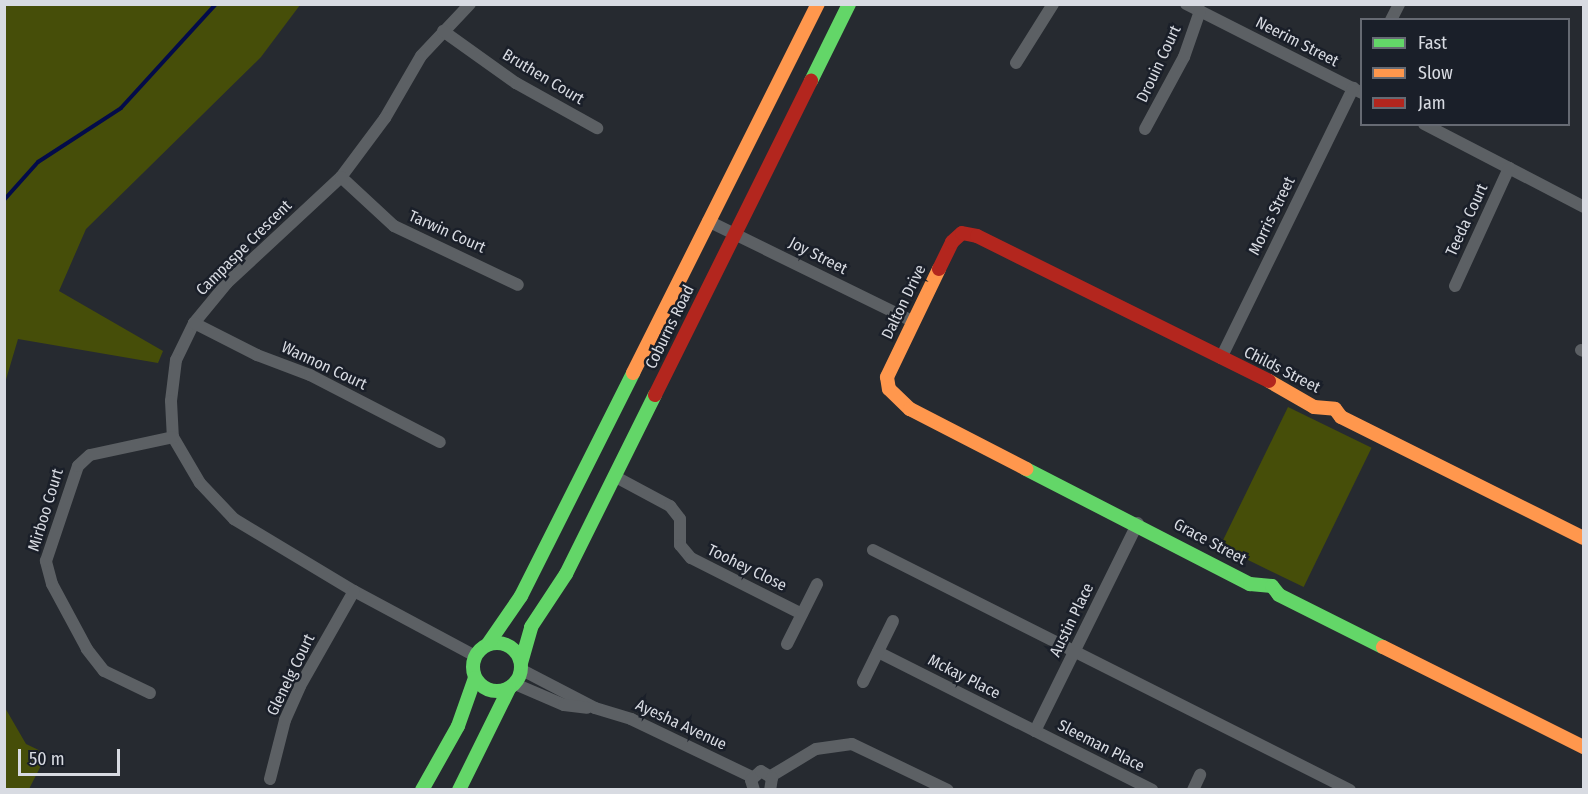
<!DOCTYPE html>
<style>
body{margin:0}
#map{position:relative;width:1588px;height:794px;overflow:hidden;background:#262a30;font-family:"Fira Sans Condensed",sans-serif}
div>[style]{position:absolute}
.green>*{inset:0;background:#464e09;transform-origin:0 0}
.stream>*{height:4px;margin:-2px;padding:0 2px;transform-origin:2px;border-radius:2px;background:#030b4a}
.street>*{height:12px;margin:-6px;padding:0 6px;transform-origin:6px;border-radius:6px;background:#5c6064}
.fast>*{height:14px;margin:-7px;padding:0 7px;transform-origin:7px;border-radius:7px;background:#63d668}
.fast>.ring{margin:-7px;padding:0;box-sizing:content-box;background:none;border:14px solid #63d668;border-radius:50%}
.slow>*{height:14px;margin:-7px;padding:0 7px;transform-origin:7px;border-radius:7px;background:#ff974d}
.jam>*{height:14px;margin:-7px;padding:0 7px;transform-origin:7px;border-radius:7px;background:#b3261e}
span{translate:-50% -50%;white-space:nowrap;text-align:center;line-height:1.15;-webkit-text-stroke:5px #1a1f29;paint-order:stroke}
.street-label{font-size:16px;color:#d8dbe2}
.frame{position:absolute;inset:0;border:6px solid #d8dbe2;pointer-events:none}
.legend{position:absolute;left:1360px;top:18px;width:210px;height:108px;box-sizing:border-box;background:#1a1f29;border:2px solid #666a73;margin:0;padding:8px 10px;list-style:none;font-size:18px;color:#d8dbe2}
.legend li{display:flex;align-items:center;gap:12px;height:30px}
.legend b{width:30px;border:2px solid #666a73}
.scale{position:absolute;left:18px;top:749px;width:102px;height:27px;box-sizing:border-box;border:3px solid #d8dbe2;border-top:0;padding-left:8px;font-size:18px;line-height:21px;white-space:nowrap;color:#d8dbe2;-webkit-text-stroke:4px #1a1f29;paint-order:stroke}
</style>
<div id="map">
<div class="green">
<div style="clip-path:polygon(5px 4px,300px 5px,261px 57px,86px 229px,59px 291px,163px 351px,158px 363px,18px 339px,5px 383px)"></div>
<div style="left:1288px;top:407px;width:93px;height:155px;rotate:26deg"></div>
<div style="clip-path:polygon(4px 706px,26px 744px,47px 754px,29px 789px,5px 789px)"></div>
</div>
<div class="stream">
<div style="left:4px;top:200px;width:51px;rotate:-48.2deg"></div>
<div style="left:38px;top:162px;width:99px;rotate:-33deg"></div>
<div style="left:121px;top:108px;width:141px;rotate:-47.6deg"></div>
</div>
<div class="street">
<div style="left:470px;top:4px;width:71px;rotate:133.3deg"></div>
<div style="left:421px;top:56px;width:72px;rotate:120.1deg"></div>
<div style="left:385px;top:118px;width:74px;rotate:126.7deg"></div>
<div style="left:341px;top:177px;width:156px;rotate:137.1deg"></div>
<div style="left:227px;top:283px;width:52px;rotate:129.5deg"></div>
<div style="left:194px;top:323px;width:41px;rotate:115.9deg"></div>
<div style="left:176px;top:360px;width:41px;rotate:97deg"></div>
<div style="left:171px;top:401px;width:36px;rotate:87deg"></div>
<div style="left:173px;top:437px;width:53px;rotate:59.6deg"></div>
<div style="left:200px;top:483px;width:50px;rotate:46.6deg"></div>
<div style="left:234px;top:519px;width:140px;rotate:31deg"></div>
<div style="left:354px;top:591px;width:137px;rotate:28.2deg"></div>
<div style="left:1186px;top:4px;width:197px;rotate:26.8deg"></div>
<div style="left:1391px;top:20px;width:18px;rotate:-63deg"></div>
<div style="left:443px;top:31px;width:90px;rotate:35.5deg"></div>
<div style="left:516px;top:83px;width:93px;rotate:29.1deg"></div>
<div style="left:1016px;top:63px;width:70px;rotate:-57.9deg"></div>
<div style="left:1424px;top:124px;width:180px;rotate:27.4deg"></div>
<div style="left:1145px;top:129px;width:82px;rotate:-61.6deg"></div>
<div style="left:1184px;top:57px;width:49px;rotate:-70.8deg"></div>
<div style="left:341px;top:177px;width:72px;rotate:42.8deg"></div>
<div style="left:394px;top:226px;width:137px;rotate:25.4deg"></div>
<div style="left:708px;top:221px;width:227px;rotate:26.1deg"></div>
<div style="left:1455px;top:286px;width:130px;rotate:-65.4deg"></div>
<div style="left:194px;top:323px;width:71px;rotate:26.9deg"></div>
<div style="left:257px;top:355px;width:57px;rotate:20.7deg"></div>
<div style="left:310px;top:375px;width:146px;rotate:27.3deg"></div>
<div style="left:1581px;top:350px;width:3px;rotate:18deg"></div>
<div style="left:1221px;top:358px;width:301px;rotate:-63.9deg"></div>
<div style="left:614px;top:476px;width:64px;rotate:28.2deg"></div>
<div style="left:670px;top:506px;width:16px;rotate:52deg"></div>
<div style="left:680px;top:519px;width:26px;rotate:90deg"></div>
<div style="left:680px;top:545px;width:17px;rotate:50deg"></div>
<div style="left:691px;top:558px;width:124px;rotate:26.8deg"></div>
<div style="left:873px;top:550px;width:534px;rotate:26.71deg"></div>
<div style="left:787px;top:644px;width:67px;rotate:-63.4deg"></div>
<div style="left:878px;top:652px;width:307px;rotate:26.7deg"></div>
<div style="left:522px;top:670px;width:82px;rotate:27.5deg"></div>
<div style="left:595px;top:708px;width:38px;rotate:17deg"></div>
<div style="left:631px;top:719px;width:134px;rotate:25.6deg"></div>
<div style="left:863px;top:682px;width:68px;rotate:-63.8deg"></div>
<div style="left:515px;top:684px;width:53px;rotate:23.2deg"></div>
<div style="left:564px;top:705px;width:23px;rotate:7deg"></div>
<div style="left:150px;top:693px;width:51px;rotate:-154.4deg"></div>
<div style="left:104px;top:671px;width:28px;rotate:-128deg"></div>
<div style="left:87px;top:649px;width:74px;rotate:-118.3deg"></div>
<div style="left:52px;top:584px;width:24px;rotate:-105deg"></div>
<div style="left:46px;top:561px;width:100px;rotate:-71.4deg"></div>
<div style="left:78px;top:466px;width:16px;rotate:-43deg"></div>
<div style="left:90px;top:455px;width:85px;rotate:-12.2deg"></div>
<div style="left:1035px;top:731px;width:232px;rotate:-63.7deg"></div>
<div style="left:771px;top:776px;width:52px;rotate:-31deg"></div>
<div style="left:816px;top:749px;width:36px;rotate:-8deg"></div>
<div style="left:852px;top:744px;width:106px;rotate:25.6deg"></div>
<div style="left:270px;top:779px;width:61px;rotate:-75.7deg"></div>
<div style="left:285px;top:720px;width:37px;rotate:-66deg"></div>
<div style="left:300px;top:686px;width:109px;rotate:-60.4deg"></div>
<div style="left:754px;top:790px;width:10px;rotate:-107deg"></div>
<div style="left:751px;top:780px;width:13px;rotate:-42deg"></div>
<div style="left:761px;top:771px;width:13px;rotate:32deg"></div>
<div style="left:772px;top:778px;width:12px;rotate:99deg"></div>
<div style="left:1193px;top:790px;width:17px;rotate:-65deg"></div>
</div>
<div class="fast">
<div style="left:811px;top:81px;width:86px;rotate:-63.7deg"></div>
<div style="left:1026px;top:469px;width:252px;rotate:27.2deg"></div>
<div style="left:1250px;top:584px;width:22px;rotate:5deg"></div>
<div style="left:1272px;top:586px;width:11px;rotate:52deg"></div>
<div style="left:1279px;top:595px;width:116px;rotate:26.6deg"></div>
<div class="ring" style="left:473px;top:643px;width:34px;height:34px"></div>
<div style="left:488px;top:644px;width:58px;rotate:-55.5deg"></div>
<div style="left:521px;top:596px;width:250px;rotate:-63.3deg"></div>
<div style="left:521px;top:663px;width:37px;rotate:-74deg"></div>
<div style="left:531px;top:627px;width:64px;rotate:-56.6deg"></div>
<div style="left:566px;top:574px;width:200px;rotate:-63.6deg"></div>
<div style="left:422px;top:790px;width:73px;rotate:-60.6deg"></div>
<div style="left:458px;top:726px;width:51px;rotate:-70.5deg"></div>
<div style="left:459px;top:790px;width:113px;rotate:-63.7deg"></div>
</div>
<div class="slow">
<div style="left:939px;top:269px;width:120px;rotate:115.7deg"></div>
<div style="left:887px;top:377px;width:12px;rotate:81deg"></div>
<div style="left:889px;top:389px;width:29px;rotate:44deg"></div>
<div style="left:910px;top:409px;width:131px;rotate:27.3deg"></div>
<div style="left:633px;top:373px;width:413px;rotate:-63.4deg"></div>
<div style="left:1269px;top:381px;width:52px;rotate:30deg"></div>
<div style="left:1314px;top:407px;width:21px;rotate:5deg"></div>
<div style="left:1335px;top:409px;width:10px;rotate:53deg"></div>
<div style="left:1341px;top:417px;width:271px;rotate:26.5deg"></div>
<div style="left:1383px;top:647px;width:225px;rotate:26.5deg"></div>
</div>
<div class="jam">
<div style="left:939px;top:269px;width:30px;rotate:-64deg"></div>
<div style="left:952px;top:242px;width:13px;rotate:-42deg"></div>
<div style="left:962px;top:233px;width:15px;rotate:11deg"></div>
<div style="left:977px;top:236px;width:326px;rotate:26.4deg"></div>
<div style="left:655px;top:395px;width:351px;rotate:-63.6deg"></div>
</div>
<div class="street-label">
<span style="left:1297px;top:42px;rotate:27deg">Neerim Street</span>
<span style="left:1159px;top:64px;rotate:-65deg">Drouin Court</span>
<span style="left:543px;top:77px;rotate:31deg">Bruthen Court</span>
<span style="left:1272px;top:216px;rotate:-64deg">Morris Street</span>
<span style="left:1467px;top:220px;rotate:-65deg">Teeda Court</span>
<span style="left:447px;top:232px;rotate:24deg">Tarwin Court</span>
<span style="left:244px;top:248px;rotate:-45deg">Campaspe Crescent</span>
<span style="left:818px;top:256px;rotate:27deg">Joy Street</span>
<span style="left:904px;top:302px;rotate:-64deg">Dalton Drive</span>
<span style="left:670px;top:327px;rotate:-64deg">Coburns Road</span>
<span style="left:324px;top:366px;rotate:25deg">Wannon Court</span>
<span style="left:1282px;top:370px;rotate:27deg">Childs Street</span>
<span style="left:46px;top:510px;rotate:-73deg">Mirboo Court</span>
<span style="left:1210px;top:542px;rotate:28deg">Grace Street</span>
<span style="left:747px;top:568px;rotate:26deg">Toohey Close</span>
<span style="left:1072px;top:620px;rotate:-64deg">Austin Place</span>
<span style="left:291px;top:675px;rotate:-64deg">Glenelg Court</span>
<span style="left:964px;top:677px;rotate:27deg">Mckay Place</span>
<span style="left:681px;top:725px;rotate:25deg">Ayesha Avenue</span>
<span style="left:1101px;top:746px;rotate:27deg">Sleeman Place</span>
</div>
<div class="frame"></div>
<ul class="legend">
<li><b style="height:8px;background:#63d668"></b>Fast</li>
<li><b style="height:8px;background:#ff974d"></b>Slow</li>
<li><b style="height:8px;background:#b3261e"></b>Jam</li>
</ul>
<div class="scale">50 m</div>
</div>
